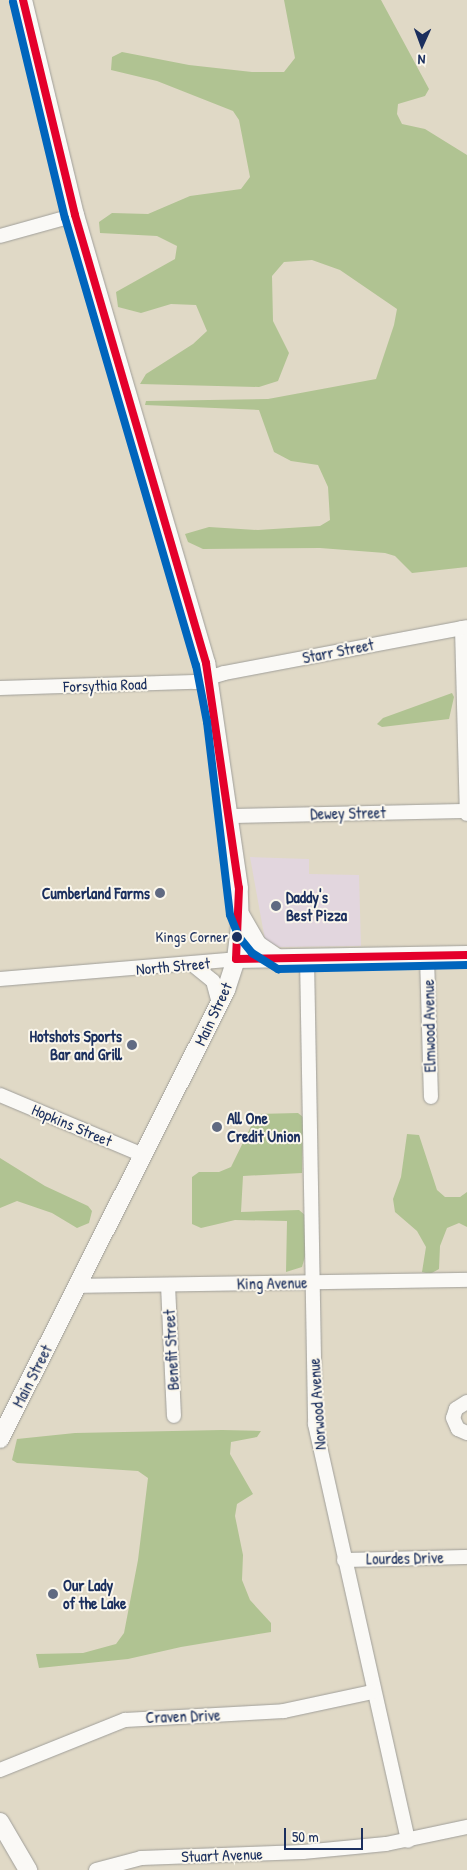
<!DOCTYPE html>
<style>
body{margin:0}
#map{position:relative;width:467px;height:1870px;overflow:hidden;background:#e0d9c6;font-family:"Patrick Hand",sans-serif}
div>[style]{position:absolute}
.built>*{inset:0;background:#e2d6de}
.forest>*{inset:0;background:#b0c392}
.roads{filter:drop-shadow(0 0 1px #a09f9a) drop-shadow(0 0 1px #a09f9a)}
.minor>*{height:14px;margin:-7px;padding:0 7px;transform-origin:7px;border-radius:7px;background:#faf9f6}
.major>*{height:18px;margin:-9px;padding:0 9px;transform-origin:9px;border-radius:9px;background:#faf9f6}
.bus-1>*{height:8px;margin:-4px;padding:0 4px;transform-origin:4px;border-radius:4px;background:#e4002b}
.bus-2>*{height:8px;margin:-4px;padding:0 4px;transform-origin:4px;border-radius:4px;background:#0065bd}
.dots>*{width:14px;height:14px;translate:-50% -50%;box-sizing:border-box;border:2px solid #fbf7ec;border-radius:50%}
span{translate:-50% -50%;white-space:nowrap;text-align:center;line-height:1.15;-webkit-text-stroke:4px #fbf7ec;paint-order:stroke}
.bus-label{font-size:15px;color:#1b2f5e}
.right{translate:-100% -50%;text-align:right}
.street-label{font-size:16px;color:#1b2f5e}
.poi-label{font-size:16px;color:#1b2f5e;font-weight:700}
.left{translate:0 -50%;text-align:left}
.north{position:absolute;left:397px;top:20px;width:50px;height:50px;-webkit-text-stroke:4px #fbf7ec;paint-order:stroke;rotate:182deg;font-size:14px;font-weight:700;line-height:20px;text-align:center;color:#1b2f5e}
.north::after{content:'';display:block;margin:auto;width:18px;height:22px;background:#1b2f5e;clip-path:polygon(50% 0,100% 100%,50% 72%,0 100%)}
.scale{position:absolute;left:284px;top:1828px;width:79px;height:22px;box-sizing:border-box;border:2px solid #1b2f5e;border-top:0;padding-left:6px;font-size:15px;line-height:18px;white-space:nowrap;color:#1b2f5e;-webkit-text-stroke:4px #fbf7ec;paint-order:stroke}
</style>
<div id="map">
<div class="built">
<div style="clip-path:polygon(250px 857px,309px 859px,309px 874px,359px 875px,361px 946px,279px 947px,265px 940px)"></div>
</div>
<div class="forest">
<div style="clip-path:polygon(284px 0,381px 0,429px 89px,425px 96px,398px 104px,397px 114px,402px 124px,425px 129px,467px 155px,467px 567px,412px 573px,395px 556px,385px 553px,320px 548px,203px 549px,188px 542px,185px 534px,209px 527px,258px 530px,320px 526px,330px 520px,328px 487px,318px 465px,291px 461px,274px 452px,259px 410px,145px 405px,146px 401px,268px 399px,376px 379px,394px 325px,397px 309px,340px 270px,312px 260px,284px 262px,272px 276px,273px 321px,289px 353px,278px 381px,259px 387px,140px 384px,146px 374px,193px 344px,207px 331px,196px 305px,171px 304px,141px 313px,118px 307px,116px 292px,175px 259px,177px 246px,157px 236px,100px 233px,99px 222px,112px 213px,148px 214px,190px 196px,241px 189px,250px 177px,239px 120px,233px 111px,157px 81px,111px 70px,112px 57px,122px 52px,189px 65px,252px 72px,284px 72px,295px 58px)"></div>
<div style="clip-path:polygon(452px 693px,454px 697px,449px 719px,382px 727px,377px 724px,383px 718px)"></div>
<div style="clip-path:polygon(298px 1113px,303px 1117px,302px 1173px,243px 1176px,241px 1212px,299px 1210px,305px 1215px,306px 1253px,302px 1267px,286px 1272px,287px 1221px,235px 1220px,201px 1228px,192px 1224px,192px 1177px,199px 1172px,219px 1172px,231px 1167px,257px 1114px)"></div>
<div style="clip-path:polygon(407px 1134px,419px 1135px,437px 1190px,445px 1197px,460px 1197px,467px 1192px,467px 1227px,459px 1223px,447px 1228px,440px 1246px,439px 1269px,430px 1274px,422px 1272px,426px 1247px,417px 1231px,395px 1212px,393px 1199px,401px 1177px)"></div>
<div style="clip-path:polygon(0 1158px,45px 1186px,88px 1206px,92px 1211px,89px 1223px,77px 1228px,52px 1213px,17px 1201px,0 1208px)"></div>
<div style="clip-path:polygon(222px 1430px,261px 1431px,257px 1437px,231px 1442px,230px 1454px,253px 1494px,237px 1504px,235px 1516px,243px 1555px,242px 1580px,250px 1600px,271px 1623px,271px 1632px,181px 1647px,128px 1659px,39px 1668px,36px 1654px,83px 1653px,116px 1644px,124px 1633px,138px 1560px,148px 1478px,138px 1471px,17px 1463px,12px 1460px,17px 1439px,75px 1433px)"></div>
</div>
<div class="roads">
<div class="minor">
<div style="left:0;top:236px;width:78px;rotate:-15.6deg"></div>
<div style="left:462px;top:628px;width:186px;rotate:88.5deg"></div>
<div style="left:0;top:688px;width:195px;rotate:-1.8deg"></div>
<div style="left:195px;top:682px;width:30px;rotate:-17deg"></div>
<div style="left:224px;top:673px;width:247px;rotate:-10.7deg"></div>
<div style="left:229px;top:816px;width:238px;rotate:-1.2deg"></div>
<div style="left:427px;top:956px;width:141px;rotate:88.4deg"></div>
<div style="left:307px;top:958px;width:466px;rotate:89deg"></div>
<div style="left:315px;top:1424px;width:427px;rotate:77.4deg"></div>
<div style="left:192px;top:964px;width:27px;rotate:39deg"></div>
<div style="left:213px;top:981px;width:23px;rotate:75deg"></div>
<div style="left:0;top:979px;width:237px;rotate:-4.8deg"></div>
<div style="left:0;top:1095px;width:155px;rotate:22.8deg"></div>
<div style="left:168px;top:1285px;width:131px;rotate:87.4deg"></div>
<div style="left:77px;top:1286px;width:390px;rotate:-0.9deg"></div>
<div style="left:467px;top:1402px;width:13px;rotate:148deg"></div>
<div style="left:456px;top:1409px;width:9px;rotate:108deg"></div>
<div style="left:453px;top:1418px;width:12px;rotate:66deg"></div>
<div style="left:458px;top:1429px;width:10px;rotate:24deg"></div>
<div style="left:344px;top:1560px;width:123px;rotate:-1.4deg"></div>
<div style="left:0;top:1770px;width:135px;rotate:-21.8deg"></div>
<div style="left:125px;top:1720px;width:159px;rotate:-3.2deg"></div>
<div style="left:284px;top:1711px;width:91px;rotate:-12.1deg"></div>
<div style="left:96px;top:1870px;width:47px;rotate:-14.9deg"></div>
<div style="left:141px;top:1858px;width:162px;rotate:-2.1deg"></div>
<div style="left:303px;top:1852px;width:83px;rotate:-5.5deg"></div>
<div style="left:386px;top:1844px;width:83px;rotate:-11.9deg"></div>
</div>
<div class="major">
<div style="left:241px;top:916px;width:34px;rotate:60deg"></div>
<div style="left:258px;top:945px;width:25px;rotate:34deg"></div>
<div style="left:236px;top:959px;width:231px;rotate:-1deg"></div>
<div style="left:0;top:1439px;width:503px;rotate:-63.28deg"></div>
<div style="left:226px;top:990px;width:33px;rotate:-72deg"></div>
<div style="left:236px;top:959px;width:33px;rotate:-83deg"></div>
<div style="left:240px;top:926px;width:38px;rotate:-92deg"></div>
<div style="left:239px;top:888px;width:227px;rotate:-98.3deg"></div>
<div style="left:206px;top:663px;width:467px;rotate:-106.3deg"></div>
<div style="left:75px;top:215px;width:221px;rotate:-103.6deg"></div>
<div style="left:0;top:1822px;width:56px;rotate:59.7deg"></div>
</div>
</div>
<div class="bus-1">
<div style="left:23px;top:0;width:221px;rotate:76.4deg"></div>
<div style="left:75px;top:215px;width:467px;rotate:73.7deg"></div>
<div style="left:206px;top:663px;width:227px;rotate:81.7deg"></div>
<div style="left:239px;top:888px;width:71px;rotate:92.4deg"></div>
<div style="left:236px;top:959px;width:231px;rotate:-1deg"></div>
</div>
<div class="bus-2">
<div style="left:13px;top:2px;width:222px;rotate:76.5deg"></div>
<div style="left:65px;top:218px;width:466px;rotate:73.7deg"></div>
<div style="left:196px;top:665px;width:58px;rotate:79.1deg"></div>
<div style="left:207px;top:722px;width:194px;rotate:83.2deg"></div>
<div style="left:230px;top:915px;width:24px;rotate:68deg"></div>
<div style="left:239px;top:937px;width:21px;rotate:51deg"></div>
<div style="left:252px;top:953px;width:31px;rotate:32deg"></div>
<div style="left:278px;top:969px;width:189px;rotate:-1.2deg"></div>
</div>
<div class="dots">
<div style="left:160px;top:893px;background:#606a82"></div>
<div style="left:276px;top:906px;background:#606a82"></div>
<div style="left:237px;top:937px;background:#1b2f5e"></div>
<div style="left:132px;top:1045px;background:#606a82"></div>
<div style="left:217px;top:1127px;background:#606a82"></div>
<div style="left:53px;top:1594px;background:#606a82"></div>
</div>
<div class="bus-label">
<span class="right" style="left:228px;top:937px">Kings Corner</span>
</div>
<div class="street-label">
<span style="left:338px;top:651px;rotate:-11deg">Starr Street</span>
<span style="left:105px;top:685px;rotate:-2deg">Forsythia Road</span>
<span style="left:348px;top:813px;rotate:-1deg">Dewey Street</span>
<span style="left:173px;top:966px;rotate:-5deg">North Street</span>
<span style="left:213px;top:1014px;rotate:-65deg">Main Street</span>
<span style="left:429px;top:1026px;rotate:-91deg">Elmwood Avenue</span>
<span style="left:72px;top:1125px;rotate:23deg">Hopkins Street</span>
<span style="left:272px;top:1283px;rotate:-1deg">King Avenue</span>
<span style="left:171px;top:1350px;rotate:-93deg">Benefit Street</span>
<span style="left:32px;top:1376px;rotate:-63deg">Main Street</span>
<span style="left:317px;top:1404px;rotate:-94deg">Norwood Avenue</span>
<span style="left:405px;top:1558px;rotate:-1deg">Lourdes Drive</span>
<span style="left:183px;top:1716px;rotate:-2deg">Craven Drive</span>
<span style="left:222px;top:1855px;rotate:-2deg">Stuart Avenue</span>
</div>
<div class="poi-label">
<span class="right" style="left:150px;top:893px">Cumberland Farms</span>
<span class="left" style="left:286px;top:906px">Daddy's<br>Best Pizza</span>
<span class="right" style="left:122px;top:1045px">Hotshots Sports<br>Bar and Grill</span>
<span class="left" style="left:227px;top:1127px">All One<br>Credit Union</span>
<span class="left" style="left:63px;top:1594px">Our Lady<br>of the Lake</span>
</div>
<div class="north">N</div>
<div class="scale">50 m</div>
</div>
